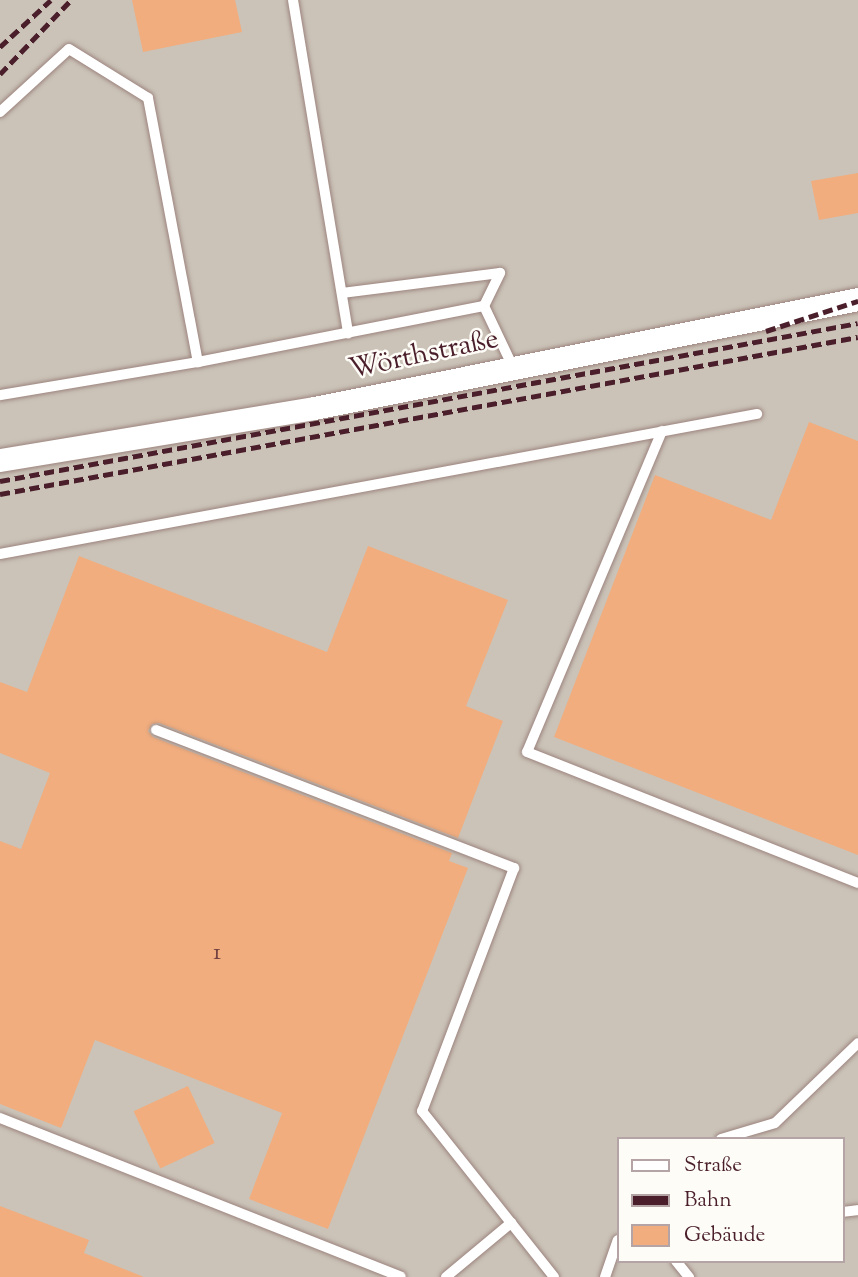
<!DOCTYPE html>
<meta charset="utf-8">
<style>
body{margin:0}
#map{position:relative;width:858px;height:1277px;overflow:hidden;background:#efead2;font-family:"Sorts Mill Goudy",serif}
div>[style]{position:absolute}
.industrial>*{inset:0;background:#cbc3b8}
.building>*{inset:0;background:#f1ad7e;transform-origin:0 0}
.roads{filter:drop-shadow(0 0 2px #9c847e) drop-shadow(0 0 2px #9c847e)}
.service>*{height:10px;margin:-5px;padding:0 5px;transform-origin:5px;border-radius:5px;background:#fff}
.minor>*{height:23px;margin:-11.5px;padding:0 11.5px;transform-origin:11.5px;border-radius:11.5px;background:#fff}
.rail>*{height:5px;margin-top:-2.5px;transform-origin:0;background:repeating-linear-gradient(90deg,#4a1f2b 0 10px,transparent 0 15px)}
span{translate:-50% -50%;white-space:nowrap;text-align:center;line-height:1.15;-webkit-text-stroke:5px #fdfcf7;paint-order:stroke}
.number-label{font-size:24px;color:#744240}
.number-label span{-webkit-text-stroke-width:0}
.street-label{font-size:28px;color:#4a1f2b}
.legend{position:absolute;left:617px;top:1137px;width:228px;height:126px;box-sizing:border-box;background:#fdfcf7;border:2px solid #b5a4a5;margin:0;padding:9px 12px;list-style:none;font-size:21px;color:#4a1f2b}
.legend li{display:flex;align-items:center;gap:14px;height:35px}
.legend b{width:35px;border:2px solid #b5a4a5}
</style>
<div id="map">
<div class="industrial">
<div style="clip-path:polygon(evenodd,0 0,858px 0,858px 1277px,0 1277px,0 0,618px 1139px,842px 1139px,842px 1261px,618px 1261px,618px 1139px)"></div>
</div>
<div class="building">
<div style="clip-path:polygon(132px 0,235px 0,242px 32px,143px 52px)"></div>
<div style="clip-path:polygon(858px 173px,858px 213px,819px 220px,811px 181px)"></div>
<div style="clip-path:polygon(809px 422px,858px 441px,858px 855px,554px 737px,655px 475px,771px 520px)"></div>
<div style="clip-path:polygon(368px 546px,508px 600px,466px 706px,503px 721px,458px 838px,159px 723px,152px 724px,148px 731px,153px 737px,452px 853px,449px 861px,468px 868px,328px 1229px,249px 1199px,282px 1113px,95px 1040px,61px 1128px,0 1104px,0 841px,21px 849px,50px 773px,0 753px,0 682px,27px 692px,79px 556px,327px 652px)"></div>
<div style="left:188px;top:1086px;width:63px;height:60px;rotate:65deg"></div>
<div style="clip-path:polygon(0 1206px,89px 1240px,84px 1253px,144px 1277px,0 1277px)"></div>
</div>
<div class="roads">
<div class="service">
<div style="left:293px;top:0;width:338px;rotate:80.6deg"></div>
<div style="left:0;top:112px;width:93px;rotate:-42.4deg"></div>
<div style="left:69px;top:49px;width:93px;rotate:31.8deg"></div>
<div style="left:148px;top:98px;width:269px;rotate:79.3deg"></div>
<div style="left:198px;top:362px;width:201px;rotate:170.5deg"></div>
<div style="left:342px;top:293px;width:159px;rotate:-7.2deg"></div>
<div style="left:484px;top:306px;width:37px;rotate:-64deg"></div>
<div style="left:198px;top:362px;width:291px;rotate:-11.1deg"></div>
<div style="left:484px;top:306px;width:68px;rotate:64.6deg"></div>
<div style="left:662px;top:431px;width:348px;rotate:112.8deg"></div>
<div style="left:527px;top:752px;width:356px;rotate:21.6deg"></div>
<div style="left:0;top:554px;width:770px;rotate:-10.48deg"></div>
<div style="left:156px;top:730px;width:384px;rotate:21.1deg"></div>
<div style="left:514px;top:868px;width:260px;rotate:110.7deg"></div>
<div style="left:422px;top:1111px;width:212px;rotate:51.5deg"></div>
<div style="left:0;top:1118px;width:431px;rotate:21.6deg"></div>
<div style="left:721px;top:1139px;width:56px;rotate:-16.5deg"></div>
<div style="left:775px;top:1123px;width:115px;rotate:-43.9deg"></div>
<div style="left:842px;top:1212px;width:16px;rotate:-7deg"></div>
<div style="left:676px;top:1261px;width:21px;rotate:51deg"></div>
<div style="left:446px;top:1277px;width:85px;rotate:-39.7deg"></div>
<div style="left:605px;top:1277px;width:39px;rotate:-71deg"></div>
</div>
<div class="minor">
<div style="left:0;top:460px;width:318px;rotate:-9.4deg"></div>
<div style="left:314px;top:408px;width:555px;rotate:-11.33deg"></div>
</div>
</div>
<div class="rail">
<div style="left:0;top:47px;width:69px;rotate:-42.7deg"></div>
<div style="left:0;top:74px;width:103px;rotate:-46.2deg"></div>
<div style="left:766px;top:331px;width:97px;rotate:-18.1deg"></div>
<div style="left:0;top:481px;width:872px;rotate:-10.43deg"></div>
<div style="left:0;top:494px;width:872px;rotate:-10.37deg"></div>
</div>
<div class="number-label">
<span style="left:217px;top:954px">1</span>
</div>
<div class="street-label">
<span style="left:424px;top:355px;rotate:-12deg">Wörthstraße</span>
</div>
<ul class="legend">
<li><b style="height:9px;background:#fff"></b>Straße</li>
<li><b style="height:9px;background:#4a1f2b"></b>Bahn</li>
<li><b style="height:19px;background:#f1ad7e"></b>Gebäude</li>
</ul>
</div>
